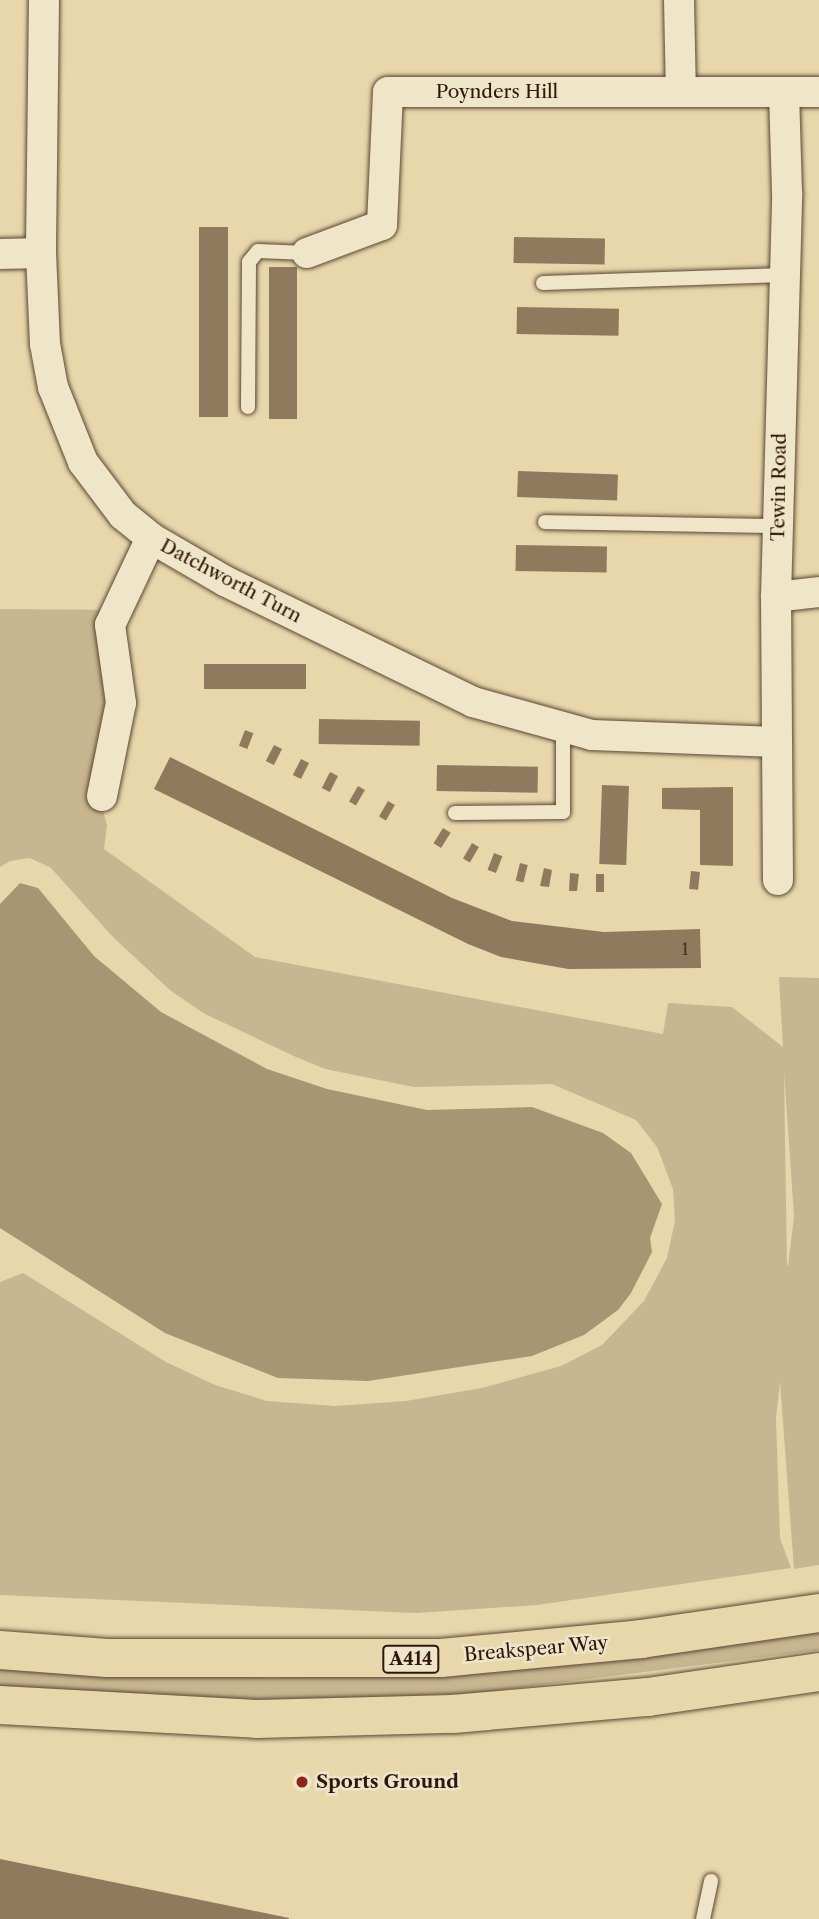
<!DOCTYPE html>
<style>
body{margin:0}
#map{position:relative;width:819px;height:1919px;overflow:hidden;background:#e7d7ab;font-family:"Libre Caslon Text",serif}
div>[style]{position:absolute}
.green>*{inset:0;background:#c8b690}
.water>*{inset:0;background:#a89574}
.building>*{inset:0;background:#8f7a5e;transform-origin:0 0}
.roads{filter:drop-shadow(0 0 2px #5d4632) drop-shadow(0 0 2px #5d4632)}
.service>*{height:14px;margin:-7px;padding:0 7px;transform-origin:7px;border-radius:7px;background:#efe5c8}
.minor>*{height:30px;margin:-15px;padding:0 15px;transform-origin:15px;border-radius:15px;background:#efe5c8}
.primary>*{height:38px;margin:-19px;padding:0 19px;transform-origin:19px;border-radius:19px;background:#e7d7ab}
.dots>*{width:19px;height:19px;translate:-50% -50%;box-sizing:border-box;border:4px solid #efe5c8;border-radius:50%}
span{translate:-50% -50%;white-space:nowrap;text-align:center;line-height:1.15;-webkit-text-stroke:5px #efe5c8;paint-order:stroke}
.number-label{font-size:16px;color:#472f1f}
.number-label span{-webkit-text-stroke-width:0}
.shield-label span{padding:2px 5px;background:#efe5c8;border:2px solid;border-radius:5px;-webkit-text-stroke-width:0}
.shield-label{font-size:18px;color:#2f160a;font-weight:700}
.street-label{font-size:19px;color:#2f160a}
.poi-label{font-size:19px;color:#2f160a;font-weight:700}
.left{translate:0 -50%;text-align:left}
</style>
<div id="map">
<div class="green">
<div style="clip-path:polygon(evenodd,0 609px,114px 610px,101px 805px,107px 825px,104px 849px,255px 957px,663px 1034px,668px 1003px,732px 1007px,783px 1047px,779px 977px,819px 978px,819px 1565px,794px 1569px,780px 1382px,776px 1418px,780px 1538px,791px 1568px,537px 1605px,416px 1613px,0 1595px,0 1282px,23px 1273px,166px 1362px,215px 1385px,267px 1401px,335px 1406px,406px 1401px,482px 1388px,561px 1366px,602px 1345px,644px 1301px,667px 1258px,675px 1221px,673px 1189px,657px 1147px,636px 1120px,552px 1084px,414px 1087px,325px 1069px,296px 1057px,205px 1014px,171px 991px,113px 937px,51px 868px,30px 858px,10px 861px,0 867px,0 609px,784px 1072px,794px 1216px,788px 1266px,787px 1265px,784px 1072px)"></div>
<div style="clip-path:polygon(819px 1628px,819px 1650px,475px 1693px,285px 1702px,0 1689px,0 1665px,272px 1678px,471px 1672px)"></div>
</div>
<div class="water">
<div style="clip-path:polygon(20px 883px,38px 888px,94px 956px,161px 1012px,267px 1069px,327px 1089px,427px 1110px,532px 1107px,603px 1133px,631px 1153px,662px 1204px,650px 1238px,652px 1252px,631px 1293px,618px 1310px,584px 1335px,532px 1356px,368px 1381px,278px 1378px,165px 1333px,0 1228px,0 904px)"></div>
</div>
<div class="building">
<div style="left:199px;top:227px;width:29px;height:190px"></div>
<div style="left:514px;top:237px;width:91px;height:26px;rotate:1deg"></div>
<div style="left:269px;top:267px;width:28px;height:152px"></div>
<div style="left:517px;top:307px;width:102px;height:27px;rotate:1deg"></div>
<div style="left:518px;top:471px;width:100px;height:26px;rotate:2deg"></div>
<div style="left:516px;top:545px;width:91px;height:26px;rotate:1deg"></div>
<div style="left:204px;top:664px;width:102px;height:25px"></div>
<div style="left:319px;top:719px;width:101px;height:25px;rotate:1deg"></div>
<div style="left:245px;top:730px;width:9px;height:17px;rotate:21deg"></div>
<div style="left:274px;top:745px;width:9px;height:18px;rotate:27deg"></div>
<div style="clip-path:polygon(170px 757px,452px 898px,512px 921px,604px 932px,700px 929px,701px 968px,568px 969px,501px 957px,468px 944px,154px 789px)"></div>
<div style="left:301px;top:759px;width:9px;height:18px;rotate:27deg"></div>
<div style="left:437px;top:765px;width:101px;height:26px;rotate:1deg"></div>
<div style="left:330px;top:772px;width:9px;height:18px;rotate:27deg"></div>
<div style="left:602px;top:785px;width:27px;height:79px;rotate:2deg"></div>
<div style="left:358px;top:786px;width:8px;height:18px;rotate:30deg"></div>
<div style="clip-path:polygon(733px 787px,733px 866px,700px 865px,700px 810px,662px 809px,662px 788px)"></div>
<div style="left:388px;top:801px;width:8px;height:18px;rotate:30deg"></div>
<div style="left:443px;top:828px;width:9px;height:18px;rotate:32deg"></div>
<div style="left:472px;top:843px;width:8px;height:18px;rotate:30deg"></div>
<div style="left:494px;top:853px;width:9px;height:18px;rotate:21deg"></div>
<div style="left:520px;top:863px;width:8px;height:18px;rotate:14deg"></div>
<div style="clip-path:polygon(544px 868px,552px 870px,549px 887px,540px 886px)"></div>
<div style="left:691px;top:871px;width:9px;height:18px;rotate:6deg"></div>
<div style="clip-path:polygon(570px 873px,579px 874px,577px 891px,569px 891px)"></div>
<div style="left:596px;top:874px;width:8px;height:18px"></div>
<div style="clip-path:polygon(0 1859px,289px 1918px,289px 1919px,0 1919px)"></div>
</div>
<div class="roads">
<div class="service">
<div style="left:543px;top:283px;width:242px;rotate:-1.9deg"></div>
<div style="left:248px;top:407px;width:145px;rotate:-89.6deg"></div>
<div style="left:249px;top:262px;width:14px;rotate:-51deg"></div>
<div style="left:258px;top:251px;width:49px;rotate:2.3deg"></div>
<div style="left:545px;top:522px;width:233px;rotate:1deg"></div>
<div style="left:455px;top:813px;width:108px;rotate:-0.5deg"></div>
<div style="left:563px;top:812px;width:82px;rotate:-90deg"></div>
<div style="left:703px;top:1919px;width:39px;rotate:-78deg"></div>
</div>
<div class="minor">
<div style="left:44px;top:0;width:253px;rotate:90.7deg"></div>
<div style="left:41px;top:253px;width:91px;rotate:87.5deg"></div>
<div style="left:45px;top:344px;width:44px;rotate:79.5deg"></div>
<div style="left:53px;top:387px;width:81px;rotate:68.2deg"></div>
<div style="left:83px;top:462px;width:66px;rotate:53deg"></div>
<div style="left:123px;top:515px;width:36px;rotate:39deg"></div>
<div style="left:151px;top:538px;width:86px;rotate:30.2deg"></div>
<div style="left:225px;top:581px;width:276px;rotate:26deg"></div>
<div style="left:473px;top:702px;width:123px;rotate:15.5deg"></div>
<div style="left:592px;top:735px;width:184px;rotate:2.2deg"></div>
<div style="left:679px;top:0;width:92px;rotate:88.8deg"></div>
<div style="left:307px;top:253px;width:80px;rotate:-20.5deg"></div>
<div style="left:382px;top:225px;width:133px;rotate:-87.4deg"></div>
<div style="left:388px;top:92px;width:431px"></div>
<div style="left:0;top:254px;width:41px;rotate:-1.4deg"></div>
<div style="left:776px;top:597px;width:43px;rotate:-6.6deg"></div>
<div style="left:102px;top:796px;width:95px;rotate:-78.5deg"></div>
<div style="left:121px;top:703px;width:79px;rotate:-98deg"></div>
<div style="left:110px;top:625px;width:96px;rotate:-64.8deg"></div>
<div style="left:778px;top:880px;width:283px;rotate:-90.4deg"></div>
<div style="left:776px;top:597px;width:404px;rotate:-88.4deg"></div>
<div style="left:787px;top:193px;width:99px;rotate:-91.7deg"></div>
</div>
<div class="primary">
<div style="left:0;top:1650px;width:107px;rotate:4.3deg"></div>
<div style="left:107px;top:1658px;width:334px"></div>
<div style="left:441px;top:1658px;width:201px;rotate:-5.4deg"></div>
<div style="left:641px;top:1639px;width:180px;rotate:-8.3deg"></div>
<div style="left:0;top:1705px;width:257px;rotate:3.1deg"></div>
<div style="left:257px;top:1719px;width:196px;rotate:-1.5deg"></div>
<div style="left:453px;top:1714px;width:196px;rotate:-5deg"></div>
<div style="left:648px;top:1697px;width:173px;rotate:-8.3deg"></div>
</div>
</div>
<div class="dots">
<div style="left:302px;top:1782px;background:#8f2418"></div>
</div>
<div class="number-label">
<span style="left:685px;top:949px">1</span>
</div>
<div class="shield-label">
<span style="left:411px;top:1659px">A414</span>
</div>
<div class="street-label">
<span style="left:497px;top:92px">Poynders Hill</span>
<span style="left:779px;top:487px;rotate:-89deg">Tewin Road</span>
<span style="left:231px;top:581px;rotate:28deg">Datchworth Turn</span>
<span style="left:536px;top:1649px;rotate:-5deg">Breakspear Way</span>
</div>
<div class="poi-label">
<span class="left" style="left:316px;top:1782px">Sports Ground</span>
</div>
</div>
